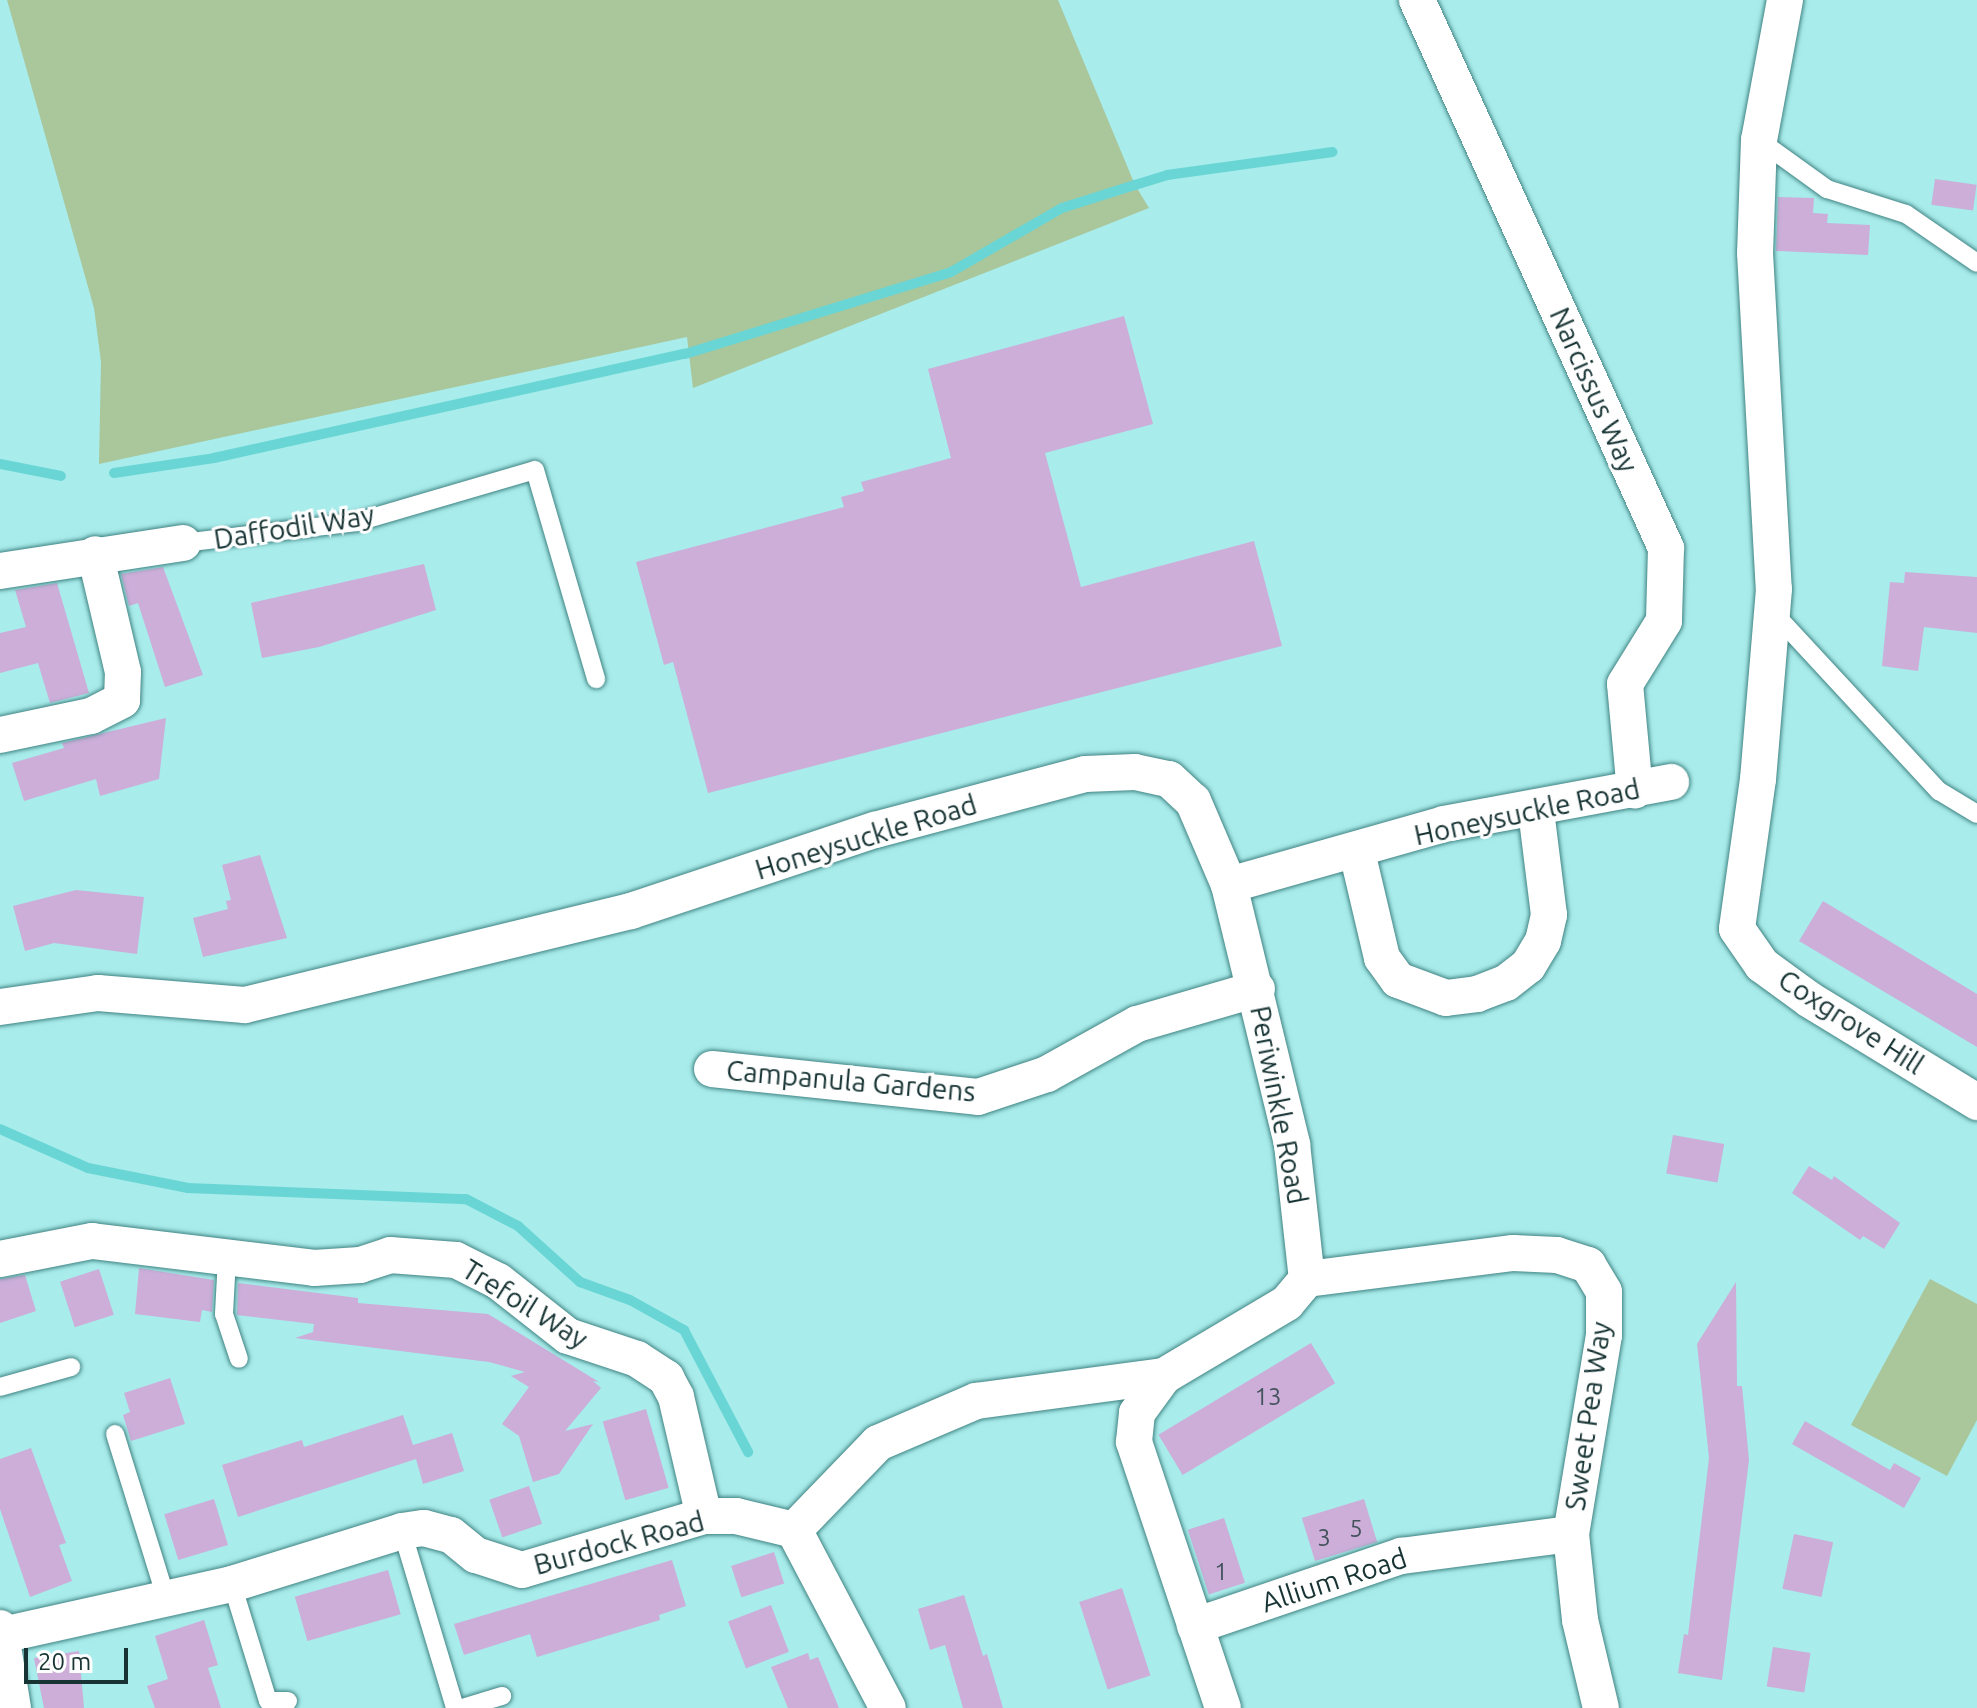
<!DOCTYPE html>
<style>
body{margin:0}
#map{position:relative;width:1977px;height:1708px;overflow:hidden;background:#a8eceb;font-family:Ubuntu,sans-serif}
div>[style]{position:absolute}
.green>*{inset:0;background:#aac69b}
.stream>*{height:10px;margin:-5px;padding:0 5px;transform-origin:5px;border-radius:5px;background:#69d6d5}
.building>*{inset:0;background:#ccaed9;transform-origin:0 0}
.roads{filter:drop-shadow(0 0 2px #418383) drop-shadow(0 0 2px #418383)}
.service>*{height:18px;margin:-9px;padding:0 9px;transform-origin:9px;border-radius:9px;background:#fff}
.minor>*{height:36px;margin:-18px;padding:0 18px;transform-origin:18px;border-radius:18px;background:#fff}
span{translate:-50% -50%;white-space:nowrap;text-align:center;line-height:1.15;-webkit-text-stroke:6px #fefefe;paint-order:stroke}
.number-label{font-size:24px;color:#44525c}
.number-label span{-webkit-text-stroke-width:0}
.street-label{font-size:28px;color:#173333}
.scale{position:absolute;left:24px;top:1648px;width:104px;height:36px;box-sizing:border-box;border:4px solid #173333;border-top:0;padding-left:10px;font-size:24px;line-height:28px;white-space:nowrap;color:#173333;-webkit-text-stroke:6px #fefefe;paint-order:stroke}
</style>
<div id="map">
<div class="green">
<div style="clip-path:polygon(7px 0,1058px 0,1135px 185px,1149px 208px,693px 388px,687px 337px,99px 464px,101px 362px,94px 308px)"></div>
<div style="clip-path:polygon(1930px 1279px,1977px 1304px,1977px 1420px,1947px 1476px,1851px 1425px)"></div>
</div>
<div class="stream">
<div style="left:0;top:464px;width:62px;rotate:11.1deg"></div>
<div style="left:114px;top:473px;width:101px;rotate:-8.5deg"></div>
<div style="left:214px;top:458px;width:482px;rotate:-12.5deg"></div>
<div style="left:685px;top:354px;width:278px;rotate:-17.1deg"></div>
<div style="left:951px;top:272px;width:128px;rotate:-30deg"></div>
<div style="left:1062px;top:208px;width:77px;rotate:-17.5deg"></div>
<div style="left:1135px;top:185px;width:34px;rotate:-17deg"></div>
<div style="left:1167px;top:175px;width:167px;rotate:-7.9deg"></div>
<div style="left:0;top:1129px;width:96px;rotate:23.9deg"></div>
<div style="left:88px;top:1168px;width:102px;rotate:11.3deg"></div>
<div style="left:188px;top:1188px;width:278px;rotate:2.3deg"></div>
<div style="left:466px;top:1199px;width:59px;rotate:27.4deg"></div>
<div style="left:518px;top:1226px;width:84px;rotate:42.1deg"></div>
<div style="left:580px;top:1282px;width:53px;rotate:19.8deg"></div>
<div style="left:630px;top:1300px;width:62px;rotate:29.1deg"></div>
<div style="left:684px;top:1330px;width:138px;rotate:62.3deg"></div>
</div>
<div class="building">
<div style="left:1935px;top:179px;width:42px;height:26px;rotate:8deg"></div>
<div style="clip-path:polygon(1778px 197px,1814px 198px,1813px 213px,1828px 214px,1827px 223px,1870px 225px,1868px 255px,1776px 251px)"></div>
<div style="clip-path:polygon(1124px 316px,1153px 424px,1045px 453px,1081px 587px,1254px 541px,1282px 646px,708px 793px,673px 662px,664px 665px,636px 562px,844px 507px,841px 497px,864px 491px,861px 482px,951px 458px,928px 369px)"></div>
<div style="clip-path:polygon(424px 564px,436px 610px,319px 647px,262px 658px,251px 603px)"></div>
<div style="clip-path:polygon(163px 567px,203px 675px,165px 687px,138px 603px,129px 606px,121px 574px)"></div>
<div style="clip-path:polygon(1905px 572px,1977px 577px,1977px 633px,1924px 627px,1918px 671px,1882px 666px,1890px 582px,1904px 583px)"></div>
<div style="clip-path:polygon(57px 583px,89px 693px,50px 703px,38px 663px,0 673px,0 633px,26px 627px,15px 590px)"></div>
<div style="clip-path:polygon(166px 718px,159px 779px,100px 796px,96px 779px,24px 801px,12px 763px,64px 748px,62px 743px)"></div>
<div style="clip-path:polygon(260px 855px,287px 938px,203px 957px,193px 918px,228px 909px,226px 901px,231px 900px,222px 865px)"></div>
<div style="clip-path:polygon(76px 890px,144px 897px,137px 954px,54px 943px,25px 951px,13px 906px)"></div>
<div style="clip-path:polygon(1823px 901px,1977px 994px,1977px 1047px,1799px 941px)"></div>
<div style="left:1673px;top:1135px;width:52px;height:39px;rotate:10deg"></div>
<div style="clip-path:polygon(1809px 1166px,1832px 1180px,1834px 1176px,1900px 1223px,1884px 1249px,1863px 1236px,1860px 1240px,1792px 1193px)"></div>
<div style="clip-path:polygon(139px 1268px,214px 1280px,212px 1312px,202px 1310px,200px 1322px,135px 1314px)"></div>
<div style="left:99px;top:1269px;width:48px;height:41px;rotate:72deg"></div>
<div style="clip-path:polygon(25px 1275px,36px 1311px,0 1323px,0 1279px)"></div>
<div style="clip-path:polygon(1736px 1282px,1737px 1386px,1742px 1386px,1749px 1460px,1722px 1680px,1678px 1673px,1684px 1634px,1688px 1635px,1709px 1458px,1697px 1344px)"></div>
<div style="clip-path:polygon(238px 1283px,358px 1298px,358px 1303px,488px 1314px,599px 1382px,593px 1381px,601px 1388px,565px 1431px,593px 1424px,559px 1474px,533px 1482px,519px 1436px,502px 1424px,529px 1387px,511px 1376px,525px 1372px,489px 1362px,295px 1338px,313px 1332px,314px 1324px,237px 1315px)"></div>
<div style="left:1311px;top:1343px;width:47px;height:178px;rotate:59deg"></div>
<div style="clip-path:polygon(170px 1378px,185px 1424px,131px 1441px,123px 1415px,130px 1412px,124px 1393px)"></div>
<div style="left:646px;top:1409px;width:82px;height:45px;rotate:74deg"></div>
<div style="clip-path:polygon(403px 1415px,413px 1445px,452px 1433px,464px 1471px,423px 1484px,416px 1459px,238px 1517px,222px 1465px,302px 1440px,304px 1447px)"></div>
<div style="clip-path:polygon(1805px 1421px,1890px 1470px,1894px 1463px,1921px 1478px,1904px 1508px,1792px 1444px)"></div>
<div style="clip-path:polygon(31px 1448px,66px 1543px,59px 1545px,72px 1581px,30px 1597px,0 1509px,0 1459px)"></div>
<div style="left:529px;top:1486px;width:40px;height:42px;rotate:71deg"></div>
<div style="left:214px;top:1499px;width:48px;height:52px;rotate:73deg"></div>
<div style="left:1364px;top:1499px;width:45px;height:65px;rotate:73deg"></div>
<div style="left:1224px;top:1518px;width:68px;height:38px;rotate:72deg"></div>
<div style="left:1794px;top:1534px;width:40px;height:56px;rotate:12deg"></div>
<div style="left:774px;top:1552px;width:33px;height:45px;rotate:72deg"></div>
<div style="clip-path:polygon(672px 1560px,686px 1606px,659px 1615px,660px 1620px,537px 1657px,530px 1634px,464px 1655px,454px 1624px)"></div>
<div style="left:388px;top:1570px;width:46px;height:97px;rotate:74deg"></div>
<div style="left:1122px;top:1588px;width:92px;height:45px;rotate:72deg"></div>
<div style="clip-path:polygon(964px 1595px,983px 1656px,987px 1654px,1003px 1708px,963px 1708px,945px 1645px,930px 1650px,918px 1609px)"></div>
<div style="left:771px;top:1605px;width:50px;height:46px;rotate:69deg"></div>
<div style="clip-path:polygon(204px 1620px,218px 1665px,208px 1668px,221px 1708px,155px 1708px,147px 1686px,168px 1679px,155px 1636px)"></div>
<div style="left:1773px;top:1647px;width:38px;height:40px;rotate:9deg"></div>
<div style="clip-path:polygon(79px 1651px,84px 1708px,44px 1708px,34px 1658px)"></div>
<div style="clip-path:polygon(808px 1653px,810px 1660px,818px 1657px,839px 1708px,788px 1708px,771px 1667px)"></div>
</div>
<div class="roads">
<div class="service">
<div style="left:1759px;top:140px;width:84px;rotate:35.8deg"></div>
<div style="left:1827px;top:189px;width:83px;rotate:17.6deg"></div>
<div style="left:1906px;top:214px;width:86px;rotate:34.6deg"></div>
<div style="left:183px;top:543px;width:175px;rotate:-6.9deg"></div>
<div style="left:357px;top:522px;width:185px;rotate:-16.3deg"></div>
<div style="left:535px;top:470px;width:218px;rotate:73.7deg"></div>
<div style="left:1774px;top:613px;width:243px;rotate:47.2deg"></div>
<div style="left:1939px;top:791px;width:44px;rotate:31.2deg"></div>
<div style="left:227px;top:1258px;width:56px;rotate:93.1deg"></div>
<div style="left:224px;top:1314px;width:47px;rotate:71.6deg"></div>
<div style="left:0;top:1387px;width:74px;rotate:-15.7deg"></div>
<div style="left:115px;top:1434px;width:175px;rotate:72.7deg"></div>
<div style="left:402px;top:1531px;width:185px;rotate:73.3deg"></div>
<div style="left:232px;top:1584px;width:122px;rotate:72.9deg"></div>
<div style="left:268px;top:1701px;width:20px"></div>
<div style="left:462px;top:1708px;width:42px;rotate:-16.7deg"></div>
</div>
<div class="minor">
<div style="left:1417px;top:0;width:602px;rotate:65.56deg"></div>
<div style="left:1666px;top:548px;width:73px;rotate:91.6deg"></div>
<div style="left:1664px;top:621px;width:74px;rotate:121.8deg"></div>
<div style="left:1625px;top:684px;width:107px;rotate:84.7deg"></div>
<div style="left:1785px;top:0;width:142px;rotate:100.5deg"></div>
<div style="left:1759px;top:140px;width:113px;rotate:92deg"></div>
<div style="left:1755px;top:253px;width:337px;rotate:86.8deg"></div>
<div style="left:1774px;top:589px;width:191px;rotate:94.8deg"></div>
<div style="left:1758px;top:779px;width:151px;rotate:98deg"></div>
<div style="left:1737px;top:929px;width:44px;rotate:55.2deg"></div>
<div style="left:1762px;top:965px;width:59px;rotate:36.1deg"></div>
<div style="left:1810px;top:1000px;width:196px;rotate:31.4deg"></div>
<div style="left:0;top:571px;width:185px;rotate:-8.7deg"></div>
<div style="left:0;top:735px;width:93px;rotate:-11.8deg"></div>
<div style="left:91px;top:716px;width:35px;rotate:-27deg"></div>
<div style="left:122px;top:700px;width:28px;rotate:-88deg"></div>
<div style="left:123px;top:672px;width:121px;rotate:-103.3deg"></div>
<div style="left:1357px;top:852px;width:109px;rotate:76.7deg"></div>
<div style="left:1382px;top:958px;width:27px;rotate:54deg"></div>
<div style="left:1398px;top:980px;width:51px;rotate:20.6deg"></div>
<div style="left:1446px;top:998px;width:31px;rotate:-7deg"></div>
<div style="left:1477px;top:994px;width:31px;rotate:-21deg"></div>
<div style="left:1506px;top:983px;width:28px;rotate:-38deg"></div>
<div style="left:1528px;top:966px;width:29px;rotate:-59deg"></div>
<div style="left:1543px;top:941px;width:27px;rotate:-77deg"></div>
<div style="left:1549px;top:915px;width:106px;rotate:-97.1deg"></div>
<div style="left:1229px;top:885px;width:223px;rotate:-15.8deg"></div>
<div style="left:1444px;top:824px;width:231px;rotate:-10.5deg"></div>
<div style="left:0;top:1007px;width:99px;rotate:-8.1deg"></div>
<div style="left:98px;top:993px;width:147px;rotate:4.7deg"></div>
<div style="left:245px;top:1005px;width:397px;rotate:-13.7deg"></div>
<div style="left:631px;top:911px;width:257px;rotate:-18.4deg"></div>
<div style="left:875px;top:830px;width:217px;rotate:-14.9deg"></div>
<div style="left:1085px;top:774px;width:50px;rotate:-2.3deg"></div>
<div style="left:1135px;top:772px;width:35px;rotate:12deg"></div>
<div style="left:1169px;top:779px;width:33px;rotate:43deg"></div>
<div style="left:1193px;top:801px;width:91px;rotate:66.8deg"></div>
<div style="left:1229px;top:885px;width:267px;rotate:76.3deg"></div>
<div style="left:1292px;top:1144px;width:136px;rotate:83.7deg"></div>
<div style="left:1307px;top:1279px;width:31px;rotate:130deg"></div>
<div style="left:1287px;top:1303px;width:143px;rotate:149.3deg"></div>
<div style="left:1164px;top:1376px;width:46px;rotate:126.1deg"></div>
<div style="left:1137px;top:1413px;width:29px;rotate:96deg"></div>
<div style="left:1134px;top:1442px;width:280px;rotate:71.5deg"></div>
<div style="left:712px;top:1069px;width:267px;rotate:6deg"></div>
<div style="left:978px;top:1097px;width:73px;rotate:-18.4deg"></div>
<div style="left:1047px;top:1074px;width:103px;rotate:-29.1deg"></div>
<div style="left:1137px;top:1024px;width:125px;rotate:-16.3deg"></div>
<div style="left:0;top:1259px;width:94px;rotate:-11.1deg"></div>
<div style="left:92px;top:1241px;width:224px;rotate:6.9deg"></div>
<div style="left:314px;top:1268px;width:46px;rotate:-3.7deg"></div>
<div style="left:360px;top:1265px;width:32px;rotate:-18deg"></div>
<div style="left:390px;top:1255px;width:66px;rotate:4.3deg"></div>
<div style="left:456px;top:1260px;width:47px;rotate:26.6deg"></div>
<div style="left:498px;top:1281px;width:89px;rotate:38.2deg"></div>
<div style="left:568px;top:1336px;width:73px;rotate:18.4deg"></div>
<div style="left:637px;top:1359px;width:35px;rotate:33deg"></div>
<div style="left:666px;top:1378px;width:21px;rotate:62deg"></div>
<div style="left:676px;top:1397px;width:122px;rotate:76.8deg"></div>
<div style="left:1307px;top:1279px;width:208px;rotate:-7.2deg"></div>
<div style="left:1513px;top:1253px;width:44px;rotate:2.6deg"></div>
<div style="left:1557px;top:1255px;width:33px;rotate:18deg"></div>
<div style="left:1588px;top:1265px;width:31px;rotate:59deg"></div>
<div style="left:1604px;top:1292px;width:43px;rotate:90deg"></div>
<div style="left:1604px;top:1335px;width:202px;rotate:99.4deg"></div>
<div style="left:1571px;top:1534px;width:86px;rotate:84deg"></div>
<div style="left:1580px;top:1620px;width:90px;rotate:76.6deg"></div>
<div style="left:794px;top:1530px;width:121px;rotate:-46deg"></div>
<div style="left:878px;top:1443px;width:107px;rotate:-23.2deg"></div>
<div style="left:976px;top:1401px;width:190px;rotate:-7.6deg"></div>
<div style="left:794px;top:1530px;width:201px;rotate:62.2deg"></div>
<div style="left:1195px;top:1626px;width:218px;rotate:-18.8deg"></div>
<div style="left:1401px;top:1556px;width:171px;rotate:-7.4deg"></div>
<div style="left:0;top:1628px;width:81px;rotate:80.8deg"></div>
<div style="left:2px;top:1635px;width:236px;rotate:-12.5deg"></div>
<div style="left:232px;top:1584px;width:178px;rotate:-17.3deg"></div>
<div style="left:402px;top:1531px;width:22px;rotate:-8deg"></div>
<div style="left:424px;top:1528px;width:28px;rotate:15deg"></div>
<div style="left:451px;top:1535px;width:32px;rotate:39deg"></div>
<div style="left:476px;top:1555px;width:48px;rotate:18.1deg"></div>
<div style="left:522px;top:1570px;width:190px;rotate:-16.5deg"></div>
<div style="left:704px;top:1516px;width:32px"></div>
<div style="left:736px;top:1516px;width:60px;rotate:13.6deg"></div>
</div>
</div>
<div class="number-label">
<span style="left:1268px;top:1397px">13</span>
<span style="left:1356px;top:1529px">5</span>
<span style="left:1324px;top:1538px">3</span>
<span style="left:1221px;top:1572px">1</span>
</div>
<div class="street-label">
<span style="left:1594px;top:390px;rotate:66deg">Narcissus Way</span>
<span style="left:294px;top:527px;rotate:-9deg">Daffodil Way</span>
<span style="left:1527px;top:812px;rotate:-12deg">Honeysuckle Road</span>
<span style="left:866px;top:837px;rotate:-17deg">Honeysuckle Road</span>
<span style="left:1851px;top:1022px;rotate:33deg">Coxgrove Hill</span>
<span style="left:851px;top:1081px;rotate:5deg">Campanula Gardens</span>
<span style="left:1279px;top:1105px;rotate:79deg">Periwinkle Road</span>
<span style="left:525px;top:1304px;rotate:32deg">Trefoil Way</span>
<span style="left:1588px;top:1416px;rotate:-82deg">Sweet Pea Way</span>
<span style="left:619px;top:1543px;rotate:-15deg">Burdock Road</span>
<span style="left:1334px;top:1580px;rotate:-18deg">Allium Road</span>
</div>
<div class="scale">20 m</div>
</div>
